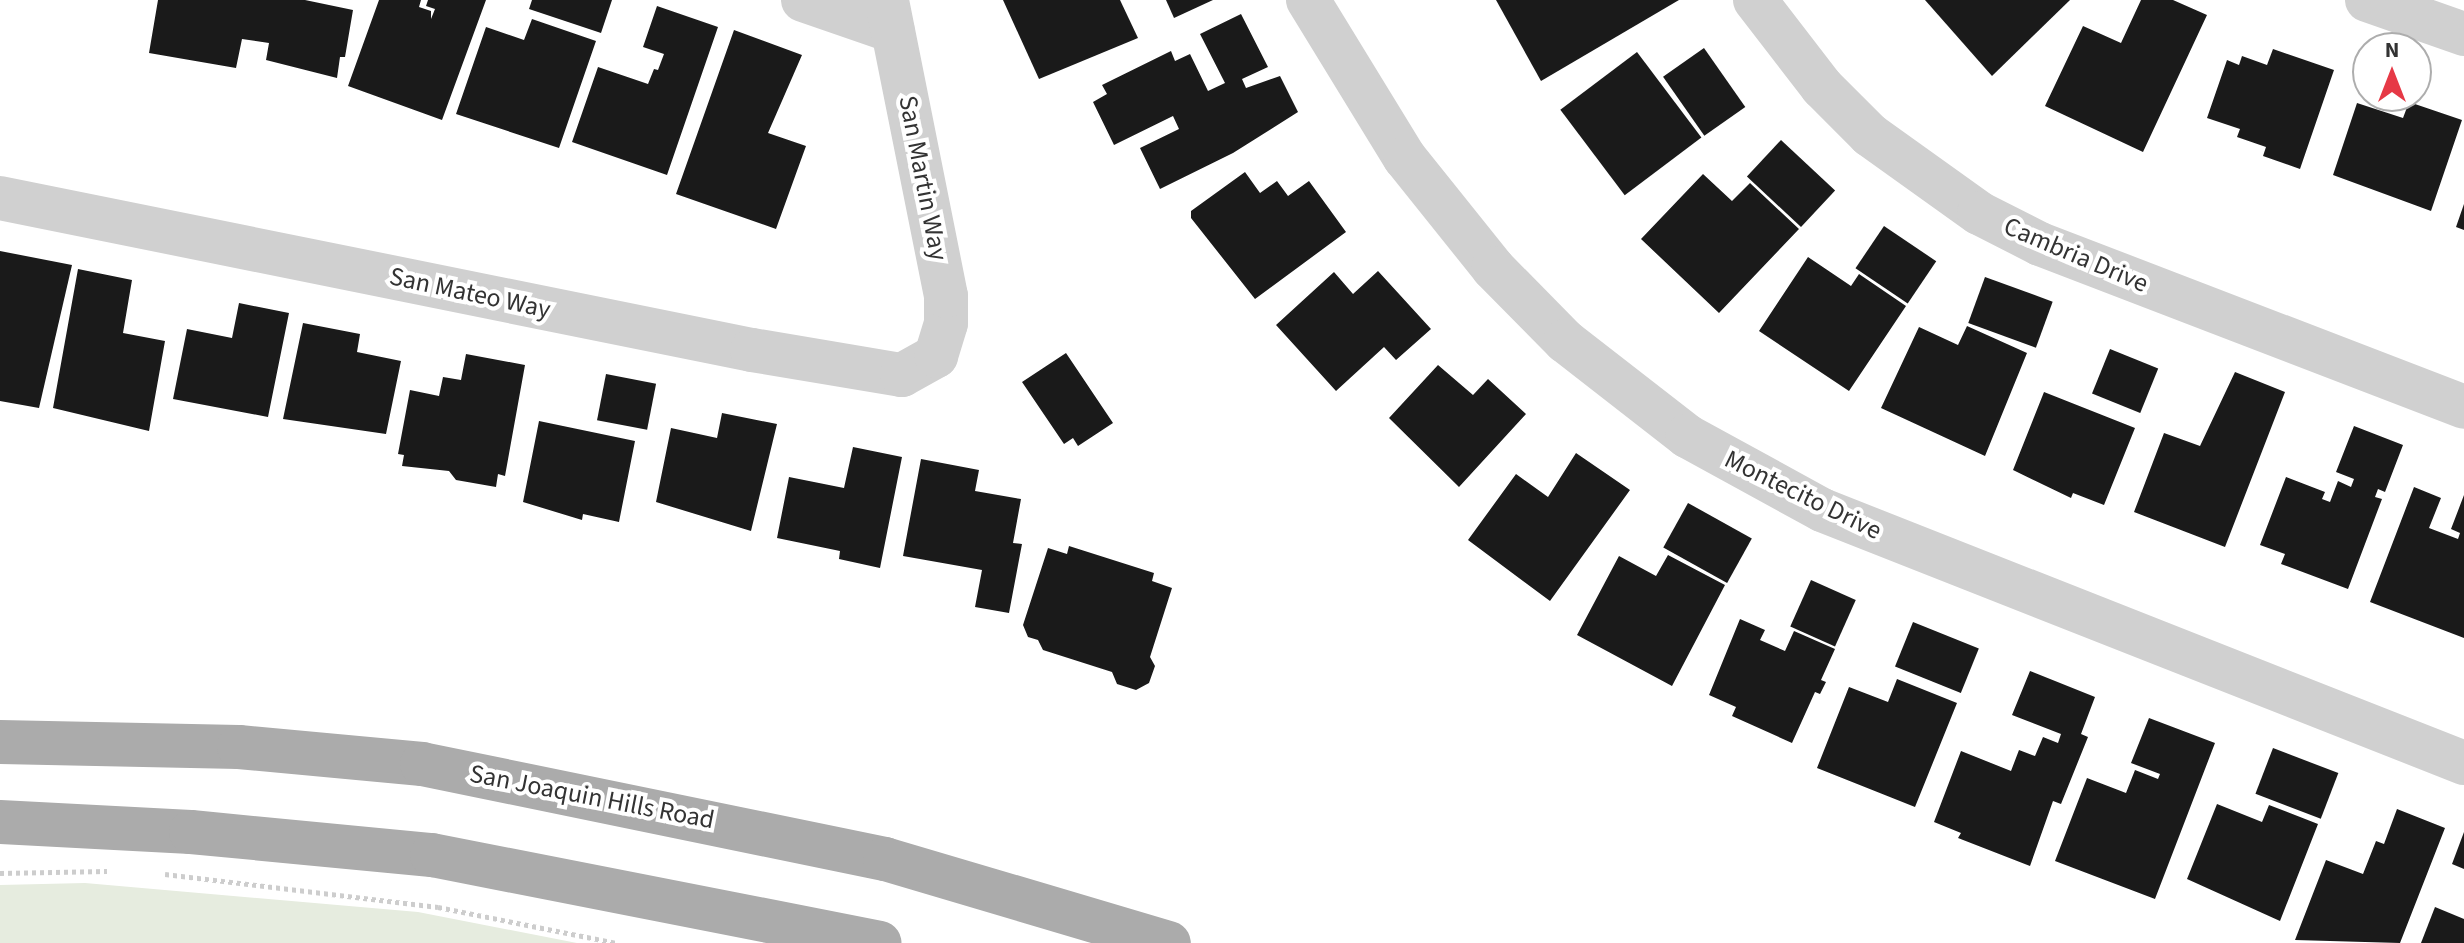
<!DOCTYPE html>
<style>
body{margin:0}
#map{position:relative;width:2464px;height:943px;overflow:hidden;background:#fff;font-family:"Source Sans 3",sans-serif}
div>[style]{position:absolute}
.green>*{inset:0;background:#e6ecdf}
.building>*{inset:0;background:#1a1a1a;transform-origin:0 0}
.path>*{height:5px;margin-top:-2.5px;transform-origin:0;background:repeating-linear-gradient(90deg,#cdcdcd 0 4px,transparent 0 8px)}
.minor>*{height:44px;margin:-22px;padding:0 22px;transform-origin:22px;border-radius:22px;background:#d0d0d0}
.major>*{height:44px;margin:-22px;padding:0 22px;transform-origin:22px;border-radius:22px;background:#ababab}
span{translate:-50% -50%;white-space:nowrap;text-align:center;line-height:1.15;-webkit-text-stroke:8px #fff;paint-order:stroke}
.street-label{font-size:26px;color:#333}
.north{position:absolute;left:2352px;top:32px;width:80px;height:80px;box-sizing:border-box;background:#fff;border:2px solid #adadad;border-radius:50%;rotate:0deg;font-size:22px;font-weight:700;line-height:32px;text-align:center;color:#333}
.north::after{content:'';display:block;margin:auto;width:28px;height:36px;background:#e63946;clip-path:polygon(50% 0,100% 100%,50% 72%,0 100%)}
</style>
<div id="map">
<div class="green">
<div style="clip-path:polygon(85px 883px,418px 912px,577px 943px,0 943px,0 885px)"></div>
</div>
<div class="building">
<div style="clip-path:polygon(158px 0,305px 0,353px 10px,345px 57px,340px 57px,337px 78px,266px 60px,269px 43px,242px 39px,236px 68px,149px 53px)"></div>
<div style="clip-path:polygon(379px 0,421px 0,419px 7px,431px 11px,431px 19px,435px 9px,426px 6px,428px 0,486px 0,442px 120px,348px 86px)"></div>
<div style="clip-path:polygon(532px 0,612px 0,601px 33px,529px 9px)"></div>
<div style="clip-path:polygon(1003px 0,1120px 0,1138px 38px,1039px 79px)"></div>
<div style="clip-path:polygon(1166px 0,1213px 0,1174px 18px)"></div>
<div style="clip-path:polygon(1496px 0,1679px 0,1541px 81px)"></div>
<div style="clip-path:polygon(1925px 0,2070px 0,1992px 76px)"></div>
<div style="clip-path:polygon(2141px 0,2173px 0,2207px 15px,2143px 152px,2045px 106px,2083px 26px,2121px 43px)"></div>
<div style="clip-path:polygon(657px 6px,718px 27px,667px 175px,572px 142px,598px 67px,648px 84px,654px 69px,658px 70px,664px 54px,643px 47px)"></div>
<div style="clip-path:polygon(1241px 14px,1268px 67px,1242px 79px,1246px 88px,1280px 76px,1298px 112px,1233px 153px,1160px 189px,1140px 148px,1179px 129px,1173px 116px,1114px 145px,1093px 102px,1107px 94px,1102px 85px,1171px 51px,1175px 61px,1190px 54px,1208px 91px,1225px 83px,1200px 34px)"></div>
<div style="clip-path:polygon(532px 19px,596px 41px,559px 148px,456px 114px,486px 27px,524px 40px)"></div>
<div style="clip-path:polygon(734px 30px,802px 55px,768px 133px,806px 146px,776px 229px,676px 194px)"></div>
<div style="left:1704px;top:48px;width:72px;height:50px;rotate:55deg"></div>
<div style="clip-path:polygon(2273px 49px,2334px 70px,2300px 169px,2263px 156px,2266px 147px,2237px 137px,2240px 129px,2207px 118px,2227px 60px,2239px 65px,2242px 56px,2267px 65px)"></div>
<div style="left:1637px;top:52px;width:107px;height:96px;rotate:53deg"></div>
<div style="clip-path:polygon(2409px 102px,2462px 120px,2431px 211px,2333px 175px,2357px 103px,2403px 118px)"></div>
<div style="left:1781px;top:140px;width:74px;height:50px;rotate:43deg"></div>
<div style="clip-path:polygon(1245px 172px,1260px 193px,1277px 181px,1288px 196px,1309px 181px,1346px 232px,1255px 299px,1191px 218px,1191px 211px)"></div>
<div style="clip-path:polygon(1703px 174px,1732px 201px,1750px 183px,1799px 229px,1719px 313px,1641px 239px)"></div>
<div style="clip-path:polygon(2464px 204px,2464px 230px,2456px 227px)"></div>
<div style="left:1884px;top:226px;width:63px;height:51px;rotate:34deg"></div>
<div style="clip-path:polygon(0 251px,72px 265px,39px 408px,0 401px)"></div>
<div style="clip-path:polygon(1808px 257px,1851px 286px,1859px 274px,1906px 306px,1849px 391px,1759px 331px)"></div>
<div style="clip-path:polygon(78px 269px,132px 280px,123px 333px,165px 341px,149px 431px,53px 408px)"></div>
<div style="clip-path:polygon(1378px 271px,1431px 329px,1396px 360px,1384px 347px,1336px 391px,1276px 325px,1334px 272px,1353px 294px)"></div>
<div style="left:1985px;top:277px;width:72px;height:49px;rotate:20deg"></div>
<div style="clip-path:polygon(239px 303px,289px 313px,268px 417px,173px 399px,187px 329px,232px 338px)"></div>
<div style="clip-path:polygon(303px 323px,360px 334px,357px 352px,401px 361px,386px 434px,283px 419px)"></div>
<div style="clip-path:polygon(1967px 326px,2027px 353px,1985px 456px,1881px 408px,1919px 327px,1958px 345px)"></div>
<div style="left:2110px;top:349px;width:52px;height:48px;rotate:22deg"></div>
<div style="clip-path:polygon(1066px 353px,1113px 423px,1078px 446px,1073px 438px,1064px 444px,1022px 382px)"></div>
<div style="clip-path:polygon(466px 354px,525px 365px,505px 476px,498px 474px,496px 487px,456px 480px,449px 471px,402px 466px,404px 455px,398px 454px,410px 390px,439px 396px,443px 377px,461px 380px)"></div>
<div style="clip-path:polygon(1438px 365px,1473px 395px,1488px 379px,1526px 414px,1459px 487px,1389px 418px)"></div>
<div style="clip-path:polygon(2235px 372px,2285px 392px,2225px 547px,2134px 512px,2164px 433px,2200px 446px)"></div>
<div style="left:606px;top:374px;width:51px;height:47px;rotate:11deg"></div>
<div style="clip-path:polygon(2044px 392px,2135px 428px,2104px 505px,2073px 493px,2071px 498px,2013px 470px)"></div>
<div style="clip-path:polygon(722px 413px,777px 424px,751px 531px,656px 502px,671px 428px,717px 438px)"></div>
<div style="clip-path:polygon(539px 421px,635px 441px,619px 522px,583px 514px,582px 520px,523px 502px)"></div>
<div style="clip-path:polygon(2354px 426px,2403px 445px,2385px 492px,2378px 489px,2375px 497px,2382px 499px,2348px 589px,2281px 564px,2285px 554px,2260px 545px,2286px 477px,2325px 492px,2322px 499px,2330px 502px,2338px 481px,2351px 487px,2354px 479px,2336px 472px)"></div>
<div style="clip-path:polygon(853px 447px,902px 457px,880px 568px,839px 559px,840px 551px,777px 538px,789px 477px,844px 488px)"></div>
<div style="clip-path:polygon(1576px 453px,1630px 490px,1550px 601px,1468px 540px,1516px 474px,1548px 497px)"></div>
<div style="clip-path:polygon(921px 459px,979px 470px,975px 491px,1021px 499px,1013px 543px,1022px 544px,1009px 613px,975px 607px,982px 570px,903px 556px)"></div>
<div style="clip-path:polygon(2414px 487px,2441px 498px,2429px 528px,2458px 539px,2460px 533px,2451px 529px,2464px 495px,2464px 638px,2370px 602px)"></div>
<div style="left:1688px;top:503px;width:73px;height:51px;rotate:29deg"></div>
<div style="clip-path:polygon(1069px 546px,1154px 573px,1152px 581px,1172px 588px,1150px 657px,1155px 666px,1149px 683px,1136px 690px,1117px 684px,1112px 672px,1043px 650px,1038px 640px,1028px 637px,1023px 625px,1048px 548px,1067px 554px)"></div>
<div style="clip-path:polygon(1668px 555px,1725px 585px,1672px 686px,1577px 635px,1619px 556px,1656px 576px)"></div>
<div style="left:1811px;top:580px;width:49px;height:51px;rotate:24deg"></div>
<div style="clip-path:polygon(1740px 619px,1765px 630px,1760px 640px,1785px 651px,1794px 631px,1835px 649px,1821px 680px,1826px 682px,1820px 694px,1815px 692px,1792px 743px,1732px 716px,1736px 707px,1709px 695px)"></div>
<div style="left:1913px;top:622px;width:71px;height:48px;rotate:22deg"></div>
<div style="clip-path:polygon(2030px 671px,2095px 697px,2081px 734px,2088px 737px,2061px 804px,2053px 801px,2030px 866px,1958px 838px,1961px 833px,1934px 822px,1961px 751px,2011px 771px,2019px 750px,2035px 756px,2043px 737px,2058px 743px,2061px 734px,2012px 715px)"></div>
<div style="clip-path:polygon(1897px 679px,1957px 703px,1915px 807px,1817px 768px,1849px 687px,1888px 702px)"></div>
<div style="clip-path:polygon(2149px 718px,2215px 743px,2155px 899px,2055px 861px,2087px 778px,2126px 793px,2135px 770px,2158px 779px,2160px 774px,2131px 763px)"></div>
<div style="left:2273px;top:748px;width:70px;height:49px;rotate:21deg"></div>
<div style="clip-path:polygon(2217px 804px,2262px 822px,2269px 805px,2318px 824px,2280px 921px,2187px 879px)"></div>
<div style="clip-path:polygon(2397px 809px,2445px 828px,2400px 943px,2295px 940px,2326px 860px,2363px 874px,2376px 841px,2384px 844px)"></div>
<div style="clip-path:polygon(2464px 832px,2464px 869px,2452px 864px)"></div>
<div style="clip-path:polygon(2435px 907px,2464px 919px,2464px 943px,2421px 943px)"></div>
</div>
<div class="path">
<div style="left:0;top:873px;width:107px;rotate:-1.1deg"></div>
<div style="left:165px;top:874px;width:275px;rotate:6.9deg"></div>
<div style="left:438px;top:907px;width:182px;rotate:11.4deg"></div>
</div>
<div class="minor">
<div style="left:803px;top:0;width:95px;rotate:19deg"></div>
<div style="left:1308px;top:0;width:185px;rotate:58.5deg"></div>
<div style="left:1405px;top:158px;width:141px;rotate:51.3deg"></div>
<div style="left:1493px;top:268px;width:103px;rotate:45.4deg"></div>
<div style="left:1565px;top:341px;width:155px;rotate:37.9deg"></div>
<div style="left:1687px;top:436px;width:154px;rotate:28.7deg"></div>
<div style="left:1822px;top:510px;width:690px;rotate:21.51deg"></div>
<div style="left:1755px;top:0;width:110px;rotate:52.4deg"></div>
<div style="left:1822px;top:87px;width:68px;rotate:45deg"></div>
<div style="left:1870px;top:135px;width:134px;rotate:35.6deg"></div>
<div style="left:1979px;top:213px;width:68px;rotate:26.9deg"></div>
<div style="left:2040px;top:244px;width:454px;rotate:21deg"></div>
<div style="left:2367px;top:0;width:103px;rotate:19.3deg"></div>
<div style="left:0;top:198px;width:767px;rotate:11.43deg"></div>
<div style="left:752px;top:350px;width:152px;rotate:9.5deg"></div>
<div style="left:902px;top:375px;width:39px;rotate:-29deg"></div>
<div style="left:936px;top:356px;width:34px;rotate:-73deg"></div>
<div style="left:946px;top:323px;width:27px;rotate:-90deg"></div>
<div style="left:946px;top:296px;width:302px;rotate:-101.3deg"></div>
</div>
<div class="major">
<div style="left:0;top:742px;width:239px;rotate:1.2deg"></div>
<div style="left:239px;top:747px;width:184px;rotate:5.3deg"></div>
<div style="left:422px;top:764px;width:473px;rotate:11.6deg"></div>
<div style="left:885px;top:859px;width:296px;rotate:16.5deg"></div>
<div style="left:0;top:822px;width:191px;rotate:3deg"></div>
<div style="left:191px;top:832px;width:242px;rotate:5.5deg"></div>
<div style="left:432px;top:855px;width:456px;rotate:11.1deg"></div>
</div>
<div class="street-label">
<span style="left:923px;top:178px;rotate:79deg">San Martin Way</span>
<span style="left:2076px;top:255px;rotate:23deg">Cambria Drive</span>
<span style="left:470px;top:293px;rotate:12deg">San Mateo Way</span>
<span style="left:1803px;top:495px;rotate:26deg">Montecito Drive</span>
<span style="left:592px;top:797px;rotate:11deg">San Joaquin Hills Road</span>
</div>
<div class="north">N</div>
</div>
